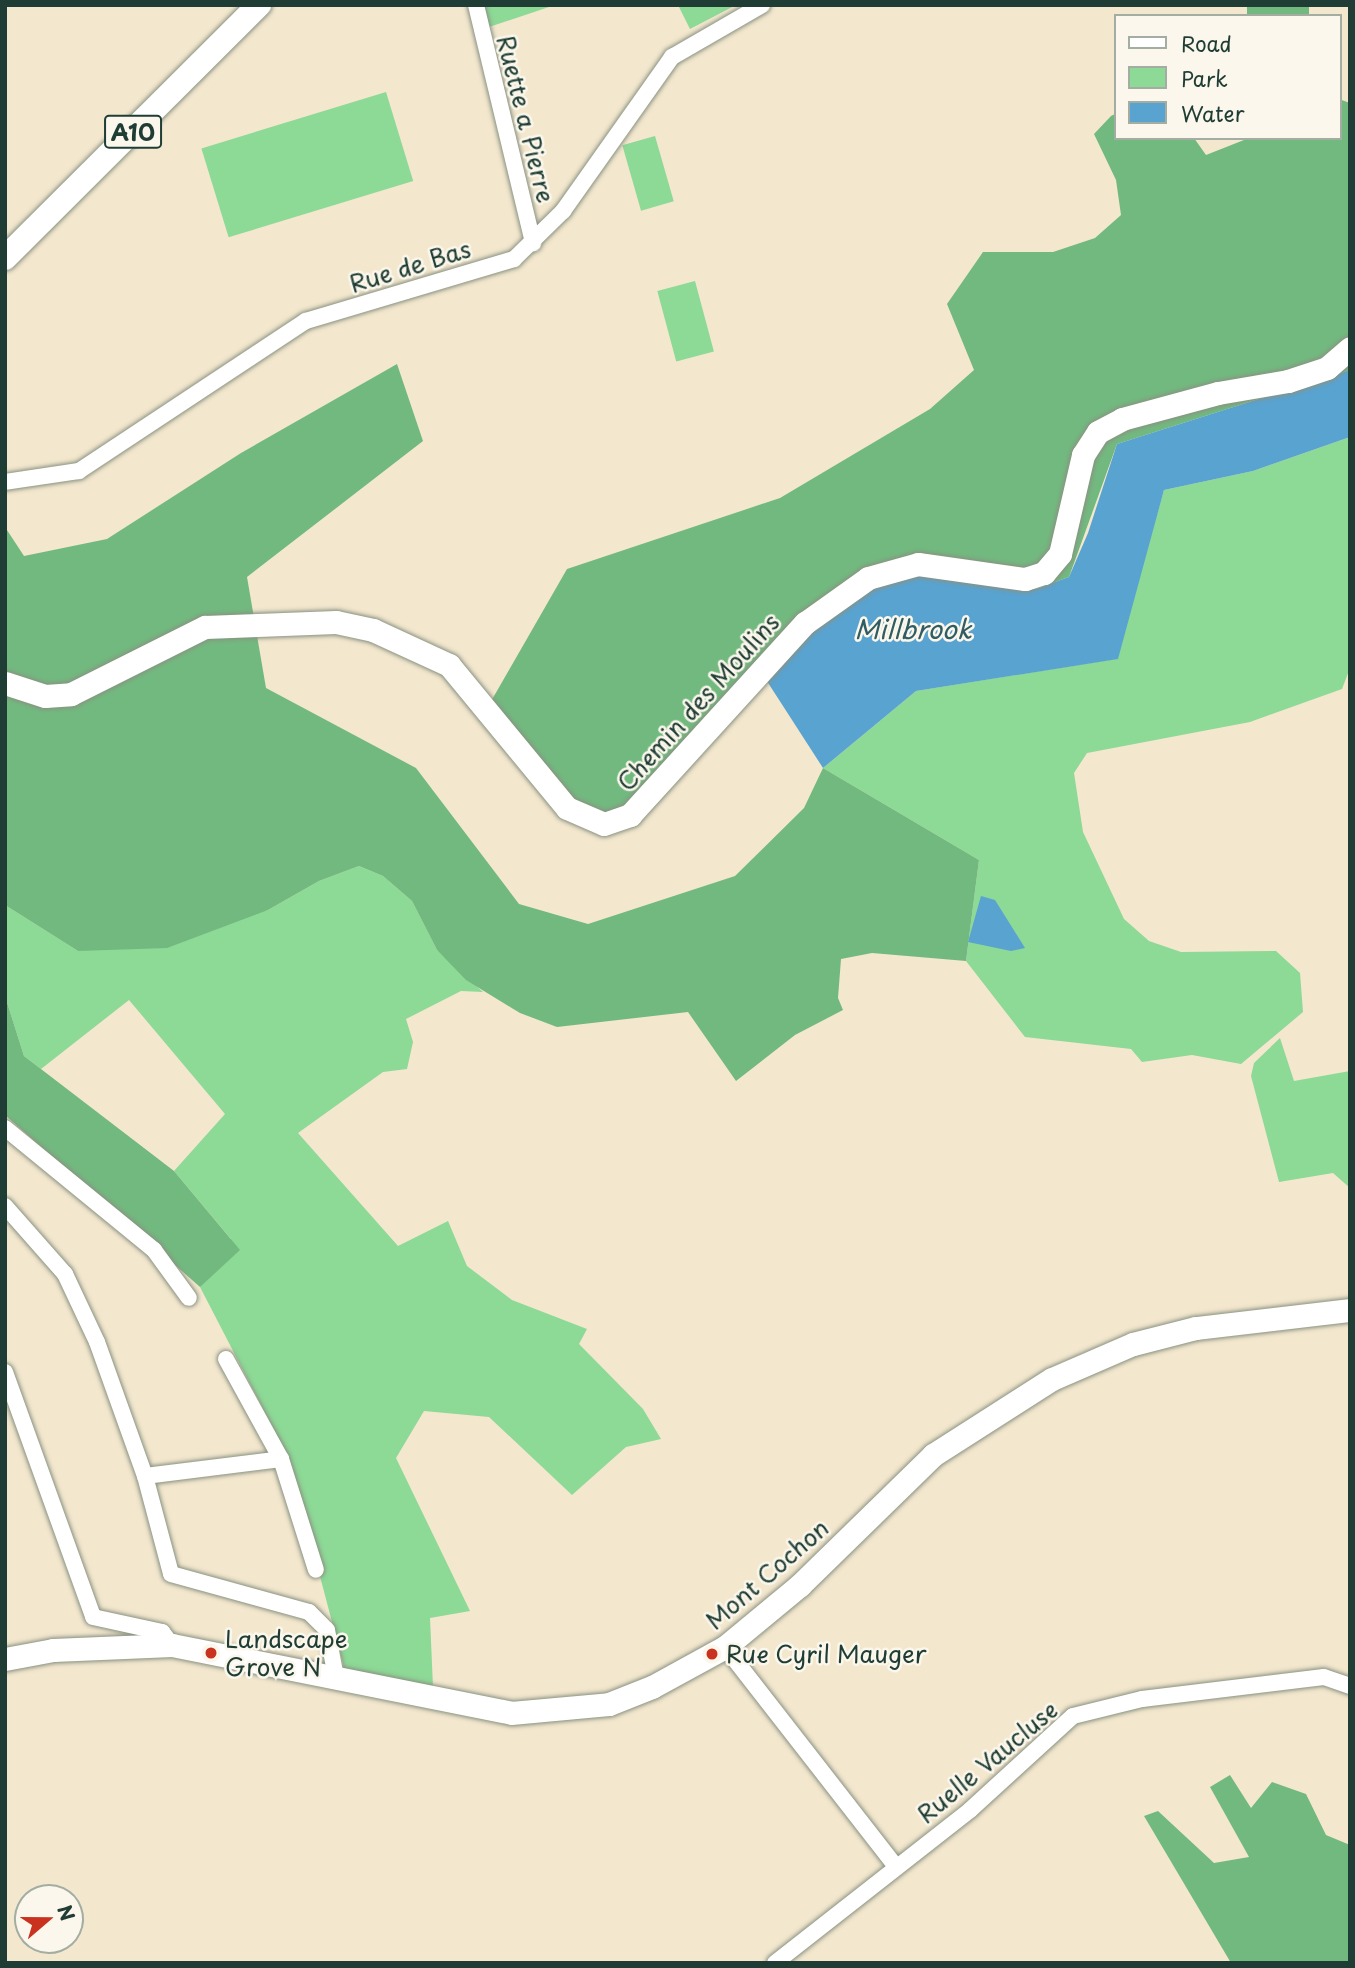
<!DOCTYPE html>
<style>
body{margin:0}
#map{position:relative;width:1355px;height:1968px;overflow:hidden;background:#f3e7ce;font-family:"Playpen Sans",sans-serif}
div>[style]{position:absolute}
.green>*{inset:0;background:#8dd996;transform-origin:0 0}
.forest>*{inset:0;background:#72b97f;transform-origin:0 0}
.water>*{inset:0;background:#59a3d1}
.roads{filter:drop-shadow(0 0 2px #899281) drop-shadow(0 0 2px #899281)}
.street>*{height:16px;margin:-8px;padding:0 8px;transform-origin:8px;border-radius:8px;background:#fff}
.secondary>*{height:23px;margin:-11.5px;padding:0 11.5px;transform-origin:11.5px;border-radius:11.5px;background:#fff}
.primary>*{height:24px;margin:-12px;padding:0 12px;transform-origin:12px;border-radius:12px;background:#fff}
.dots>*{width:19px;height:19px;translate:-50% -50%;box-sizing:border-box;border:4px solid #fbf7ec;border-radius:50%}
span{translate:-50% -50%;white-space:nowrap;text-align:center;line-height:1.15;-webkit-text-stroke:5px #fbf7ec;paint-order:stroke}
.shield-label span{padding:2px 5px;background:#fbf7ec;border:2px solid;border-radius:5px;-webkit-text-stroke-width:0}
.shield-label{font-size:23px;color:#1f3d34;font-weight:700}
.street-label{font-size:24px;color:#1f3d34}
.poi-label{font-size:24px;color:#1f3d34}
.left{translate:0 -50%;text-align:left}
.water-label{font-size:26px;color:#305c63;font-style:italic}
.frame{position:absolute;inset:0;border:7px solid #1f3d34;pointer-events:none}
.legend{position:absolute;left:1114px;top:14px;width:228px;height:126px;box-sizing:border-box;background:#fbf7ec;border:2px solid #a3ada2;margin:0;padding:9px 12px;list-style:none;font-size:21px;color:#1f3d34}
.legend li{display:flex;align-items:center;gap:14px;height:35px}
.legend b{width:35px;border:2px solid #a3ada2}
.north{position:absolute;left:14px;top:1884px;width:70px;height:70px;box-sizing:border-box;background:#fbf7ec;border:2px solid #a3ada2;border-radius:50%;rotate:70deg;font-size:19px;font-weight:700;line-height:28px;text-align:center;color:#1f3d34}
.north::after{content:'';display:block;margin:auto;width:24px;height:32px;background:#c8321e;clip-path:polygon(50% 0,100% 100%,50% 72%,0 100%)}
</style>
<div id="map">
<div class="green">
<div style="clip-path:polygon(480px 5px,555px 5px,486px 28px)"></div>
<div style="clip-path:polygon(678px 5px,736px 5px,690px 29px)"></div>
<div style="left:386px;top:92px;width:93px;height:193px;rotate:73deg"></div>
<div style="left:655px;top:136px;width:68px;height:34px;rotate:74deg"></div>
<div style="left:695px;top:281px;width:73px;height:39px;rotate:75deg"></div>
<div style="clip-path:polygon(1350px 437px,1350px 668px,1342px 689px,1250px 722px,1087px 753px,1074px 773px,1083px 832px,1124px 919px,1149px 941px,1181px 952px,1276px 951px,1300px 973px,1303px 1012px,1241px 1064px,1192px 1055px,1142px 1062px,1131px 1049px,1025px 1037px,966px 961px,979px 860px,823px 768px,916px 691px,1115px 659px,1164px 490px,1253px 471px)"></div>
<div style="clip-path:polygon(359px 866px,383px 876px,412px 901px,437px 950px,483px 992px,461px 991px,406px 1019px,413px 1042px,407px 1069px,383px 1072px,298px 1133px,398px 1246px,448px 1221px,467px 1266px,512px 1300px,587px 1329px,579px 1344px,643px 1409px,661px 1439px,626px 1447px,572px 1495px,489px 1417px,424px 1411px,396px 1458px,470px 1611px,430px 1618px,433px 1687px,345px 1671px,289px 1459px,200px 1287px,231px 1239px,174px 1171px,225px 1114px,129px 1000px,41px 1069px,24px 1056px,5px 996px,5px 905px,78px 951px,268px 910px,319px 881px)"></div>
<div style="clip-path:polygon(1280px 1038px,1294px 1081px,1350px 1071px,1350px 1188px,1333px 1173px,1279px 1182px,1251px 1076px,1254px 1063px)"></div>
</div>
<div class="forest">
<div style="left:1247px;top:5px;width:62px;height:11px"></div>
<div style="clip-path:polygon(1339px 99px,1350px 103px,1350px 370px,1117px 444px,1069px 577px,1036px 589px,918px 564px,868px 578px,630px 815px,567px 808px,486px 710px,567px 569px,780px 498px,930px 409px,974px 370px,947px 304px,983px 252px,1053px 252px,1095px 238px,1121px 215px,1116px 180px,1094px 134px,1111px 116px,1115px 114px,1115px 138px,1194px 138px,1206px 155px,1249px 138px,1339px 138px)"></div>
<div style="clip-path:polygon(397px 364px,423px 441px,247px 577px,266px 688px,416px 768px,519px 904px,588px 924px,735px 876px,804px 808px,823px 768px,979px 860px,966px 961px,872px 953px,841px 959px,838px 998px,843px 1010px,795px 1035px,736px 1081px,688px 1012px,557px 1027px,520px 1013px,466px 980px,437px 950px,412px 901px,383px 876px,359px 866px,319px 881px,268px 910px,167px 948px,78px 951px,5px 905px,5px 527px,24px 556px,107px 539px,241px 453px)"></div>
<div style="clip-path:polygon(5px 996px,24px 1056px,174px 1171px,240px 1250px,200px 1287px,5px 1115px)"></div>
<div style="clip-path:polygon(1230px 1775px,1251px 1808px,1272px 1782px,1306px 1794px,1326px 1835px,1350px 1845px,1350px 1963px,1231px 1963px,1144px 1816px,1158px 1811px,1214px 1863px,1249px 1857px,1210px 1787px)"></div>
</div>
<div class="water">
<div style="clip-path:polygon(1350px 370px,1350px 437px,1253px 471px,1164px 490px,1118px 659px,916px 691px,823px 768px,763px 675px,812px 618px,918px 564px,1036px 589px,1069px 577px,1088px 533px,1117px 444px)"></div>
<div style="clip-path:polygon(981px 896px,995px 900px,1025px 948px,1011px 951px,968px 942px)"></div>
</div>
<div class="roads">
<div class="street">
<div style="left:476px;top:5px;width:245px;rotate:76.5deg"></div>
<div style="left:5px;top:482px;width:75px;rotate:-8.5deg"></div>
<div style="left:79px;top:471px;width:272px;rotate:-33.5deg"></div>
<div style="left:306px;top:321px;width:217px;rotate:-16.6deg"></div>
<div style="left:514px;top:259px;width:69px;rotate:-44.4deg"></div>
<div style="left:563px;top:211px;width:189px;rotate:-54.7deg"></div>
<div style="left:672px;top:57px;width:104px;rotate:-30deg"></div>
<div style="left:5px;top:1128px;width:193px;rotate:39.3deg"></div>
<div style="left:154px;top:1250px;width:59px;rotate:53.9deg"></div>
<div style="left:5px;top:1206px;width:91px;rotate:48.6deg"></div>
<div style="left:65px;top:1274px;width:75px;rotate:64.8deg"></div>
<div style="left:97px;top:1342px;width:142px;rotate:70.3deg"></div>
<div style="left:145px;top:1476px;width:101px;rotate:75.1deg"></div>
<div style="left:171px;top:1574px;width:143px;rotate:15.4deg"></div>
<div style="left:309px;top:1612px;width:25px;rotate:45deg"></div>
<div style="left:327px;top:1630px;width:48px;rotate:79.2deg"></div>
<div style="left:226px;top:1359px;width:114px;rotate:61.2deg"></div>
<div style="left:281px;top:1459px;width:116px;rotate:72.5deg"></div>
<div style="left:5px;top:1372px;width:260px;rotate:70.2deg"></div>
<div style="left:93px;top:1617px;width:71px;rotate:12.3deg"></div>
<div style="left:162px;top:1632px;width:16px;rotate:52deg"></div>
<div style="left:145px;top:1476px;width:137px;rotate:-7.1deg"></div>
<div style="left:725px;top:1647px;width:279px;rotate:52.1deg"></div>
<div style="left:775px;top:1963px;width:248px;rotate:-38.1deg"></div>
<div style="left:970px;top:1810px;width:139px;rotate:-42.4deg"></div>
<div style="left:1073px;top:1716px;width:71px;rotate:-13.8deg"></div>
<div style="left:1142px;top:1699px;width:183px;rotate:-6.9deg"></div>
<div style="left:1324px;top:1677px;width:28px;rotate:19deg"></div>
</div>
<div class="secondary">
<div style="left:5px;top:683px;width:42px;rotate:18deg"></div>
<div style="left:45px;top:696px;width:26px;rotate:-4deg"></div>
<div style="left:71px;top:694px;width:150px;rotate:-26.6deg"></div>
<div style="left:205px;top:627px;width:131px;rotate:-2.2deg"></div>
<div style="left:336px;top:622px;width:38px;rotate:12deg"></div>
<div style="left:373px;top:630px;width:84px;rotate:24.7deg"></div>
<div style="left:449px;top:665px;width:185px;rotate:50.5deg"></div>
<div style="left:567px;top:808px;width:40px;rotate:23.4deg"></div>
<div style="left:604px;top:824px;width:28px;rotate:-19deg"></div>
<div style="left:630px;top:815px;width:260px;rotate:-47.7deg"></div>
<div style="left:805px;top:623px;width:77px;rotate:-35.5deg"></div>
<div style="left:868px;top:578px;width:52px;rotate:-15.6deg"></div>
<div style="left:918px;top:564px;width:108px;rotate:8deg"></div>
<div style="left:1025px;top:579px;width:20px;rotate:-18deg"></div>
<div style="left:1044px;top:573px;width:25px;rotate:-50deg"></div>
<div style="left:1060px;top:554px;width:102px;rotate:-76.9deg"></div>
<div style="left:1083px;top:455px;width:27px;rotate:-57deg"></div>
<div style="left:1098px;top:432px;width:27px;rotate:-28deg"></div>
<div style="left:1122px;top:419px;width:99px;rotate:-15.2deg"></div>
<div style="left:1218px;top:393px;width:71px;rotate:-9.7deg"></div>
<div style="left:1288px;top:381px;width:41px;rotate:-18.4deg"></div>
<div style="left:1327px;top:368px;width:30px;rotate:-41deg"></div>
<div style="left:5px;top:1659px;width:49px;rotate:-10.6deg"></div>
<div style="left:53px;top:1650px;width:119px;rotate:-2.4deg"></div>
<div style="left:172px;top:1645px;width:346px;rotate:11.3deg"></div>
<div style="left:511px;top:1713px;width:98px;rotate:-5.2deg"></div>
<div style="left:609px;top:1704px;width:46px;rotate:-21.6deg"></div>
<div style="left:652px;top:1687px;width:83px;rotate:-28.7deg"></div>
<div style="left:725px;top:1647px;width:97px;rotate:-39.6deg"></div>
<div style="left:800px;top:1585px;width:186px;rotate:-44.3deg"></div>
<div style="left:933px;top:1455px;width:141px;rotate:-32.6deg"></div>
<div style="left:1052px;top:1379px;width:88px;rotate:-23.4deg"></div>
<div style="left:1133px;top:1344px;width:65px;rotate:-14.3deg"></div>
<div style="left:1196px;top:1328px;width:155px;rotate:-6.7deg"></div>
</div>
<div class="primary">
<div style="left:5px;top:258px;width:359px;rotate:-44.9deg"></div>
</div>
</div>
<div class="dots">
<div style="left:211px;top:1653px;background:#c8321e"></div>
<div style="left:712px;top:1654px;background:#c8321e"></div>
</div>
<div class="shield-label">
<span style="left:133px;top:132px">A10</span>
</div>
<div class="street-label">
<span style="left:526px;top:119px;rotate:76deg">Ruette a Pierre</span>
<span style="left:410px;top:266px;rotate:-17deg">Rue de Bas</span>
<span style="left:698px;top:702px;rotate:-48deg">Chemin des Moulins</span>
<span style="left:767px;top:1574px;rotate:-41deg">Mont Cochon</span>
<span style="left:987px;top:1762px;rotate:-40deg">Ruelle Vaucluse</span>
</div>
<div class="poi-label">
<span class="left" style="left:225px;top:1653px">Landscape<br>Grove N</span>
<span class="left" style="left:726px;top:1654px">Rue Cyril Mauger</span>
</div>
<div class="water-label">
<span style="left:913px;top:629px">Millbrook</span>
</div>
<div class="frame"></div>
<ul class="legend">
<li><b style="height:9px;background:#fff"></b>Road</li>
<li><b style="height:19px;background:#8dd996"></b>Park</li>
<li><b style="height:19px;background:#59a3d1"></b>Water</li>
</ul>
<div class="north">N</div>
</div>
